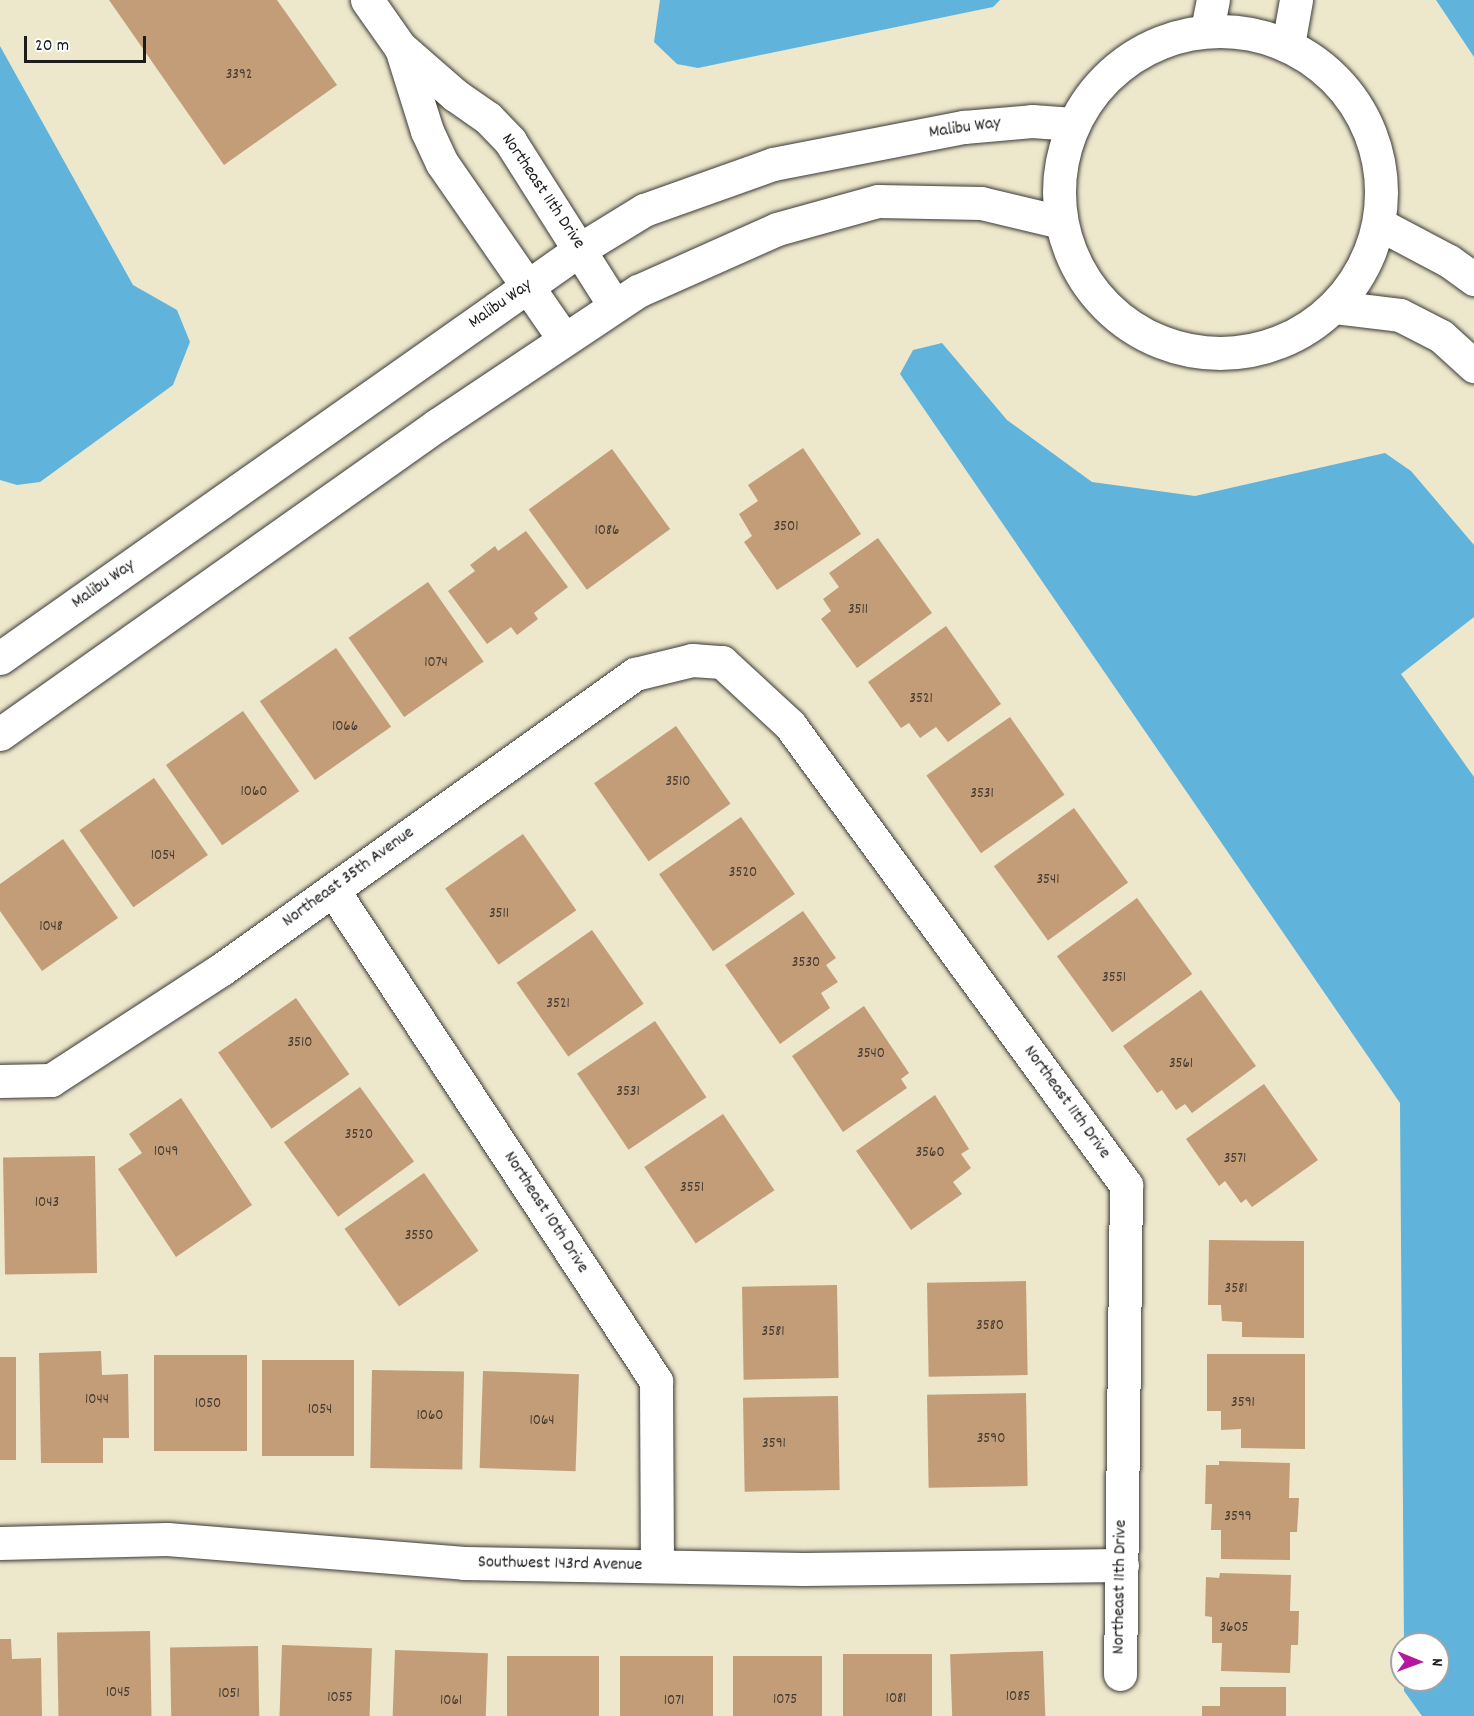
<!DOCTYPE html>
<style>
body{margin:0}
#map{position:relative;width:1474px;height:1716px;overflow:hidden;background:#ede7cc;font-family:Dekko,sans-serif}
div>[style]{position:absolute}
.water>*{inset:0;background:#60b3db}
.building>*{inset:0;background:#c29d78;transform-origin:0 0}
.roads{filter:drop-shadow(0 0 2px #3b3a36) drop-shadow(0 0 2px #3b3a36)}
.minor>*{height:33px;margin:-16.5px;padding:0 16.5px;transform-origin:16.5px;border-radius:16.5px;background:#fff}
.minor>.ring{margin:-16.5px;padding:0;box-sizing:content-box;background:none;border:33px solid #fff;border-radius:50%}
span{translate:-50% -50%;white-space:nowrap;text-align:center;line-height:1.15;-webkit-text-stroke:5px #fff;paint-order:stroke}
.number-label{font-size:15px;color:#463c33}
.number-label span{-webkit-text-stroke-width:0}
.street-label{font-size:18px;color:#1c1c1c}
.north{position:absolute;left:1390px;top:1632px;width:60px;height:60px;box-sizing:border-box;background:#fff;border:2px solid #a4a4a4;border-radius:50%;rotate:91deg;font-size:16px;font-weight:700;line-height:24px;text-align:center;color:#1c1c1c}
.north::after{content:'';display:block;margin:auto;width:21px;height:27px;background:#b5179e;clip-path:polygon(50% 0,100% 100%,50% 72%,0 100%)}
.scale{position:absolute;left:24px;top:36px;width:122px;height:27px;box-sizing:border-box;border:3px solid #1c1c1c;border-top:0;padding-left:8px;font-size:18px;line-height:21px;white-space:nowrap;color:#1c1c1c;-webkit-text-stroke:4px #fff;paint-order:stroke}
</style>
<div id="map">
<div class="water">
<div style="clip-path:polygon(660px 0,1000px 0,993px 7px,698px 68px,677px 64px,654px 42px)"></div>
<div style="clip-path:polygon(1436px 0,1474px 0,1474px 57px)"></div>
<div style="clip-path:polygon(0 46px,133px 285px,177px 310px,190px 342px,173px 385px,40px 482px,17px 485px,0 480px)"></div>
<div style="clip-path:polygon(942px 343px,1007px 420px,1092px 482px,1195px 496px,1385px 453px,1411px 471px,1474px 545px,1474px 617px,1401px 674px,1474px 777px,1474px 1716px,1422px 1716px,1404px 1691px,1404px 1680px,1438px 1680px,1438px 1644px,1404px 1644px,1400px 1103px,900px 374px,913px 350px)"></div>
</div>
<div class="building">
<div style="clip-path:polygon(109px 0,277px 0,337px 85px,224px 165px)"></div>
<div style="clip-path:polygon(803px 448px,861px 534px,777px 590px,744px 542px,752px 536px,739px 514px,758px 501px,748px 485px)"></div>
<div style="left:612px;top:449px;width:99px;height:103px;rotate:54deg"></div>
<div style="clip-path:polygon(526px 531px,568px 587px,534px 613px,538px 619px,517px 635px,511px 627px,487px 644px,448px 591px,475px 571px,470px 565px,495px 546px,498px 551px)"></div>
<div style="clip-path:polygon(878px 538px,932px 613px,857px 668px,821px 619px,831px 611px,823px 599px,839px 587px,829px 573px)"></div>
<div style="left:428px;top:582px;width:97px;height:97px;rotate:55deg"></div>
<div style="clip-path:polygon(946px 626px,1001px 704px,948px 742px,936px 727px,920px 738px,909px 723px,901px 728px,868px 682px)"></div>
<div style="left:336px;top:648px;width:96px;height:93px;rotate:55deg"></div>
<div style="left:243px;top:711px;width:98px;height:94px;rotate:55deg"></div>
<div style="left:1010px;top:717px;width:95px;height:102px;rotate:55deg"></div>
<div style="left:676px;top:726px;width:95px;height:100px;rotate:55deg"></div>
<div style="left:154px;top:778px;width:94px;height:91px;rotate:55deg"></div>
<div style="left:1074px;top:808px;width:92px;height:99px;rotate:54deg"></div>
<div style="left:741px;top:817px;width:94px;height:100px;rotate:55deg"></div>
<div style="left:523px;top:834px;width:93px;height:95px;rotate:55deg"></div>
<div style="clip-path:polygon(63px 839px,118px 918px,42px 971px,0 911px,0 884px)"></div>
<div style="left:1137px;top:898px;width:94px;height:99px;rotate:54deg"></div>
<div style="clip-path:polygon(803px 911px,836px 958px,826px 965px,838px 982px,821px 993px,830px 1008px,780px 1044px,725px 965px)"></div>
<div style="left:592px;top:930px;width:90px;height:92px;rotate:55deg"></div>
<div style="clip-path:polygon(1201px 990px,1256px 1066px,1192px 1113px,1185px 1104px,1176px 1110px,1162px 1090px,1157px 1093px,1123px 1046px)"></div>
<div style="left:296px;top:998px;width:93px;height:95px;rotate:55deg"></div>
<div style="clip-path:polygon(864px 1006px,909px 1073px,901px 1079px,907px 1088px,843px 1132px,792px 1056px)"></div>
<div style="left:655px;top:1021px;width:92px;height:94px;rotate:56deg"></div>
<div style="clip-path:polygon(1264px 1084px,1318px 1160px,1252px 1207px,1246px 1199px,1241px 1203px,1225px 1181px,1219px 1186px,1186px 1139px)"></div>
<div style="left:360px;top:1087px;width:92px;height:94px;rotate:54deg"></div>
<div style="clip-path:polygon(935px 1095px,969px 1149px,961px 1154px,971px 1168px,953px 1182px,962px 1194px,911px 1230px,856px 1151px)"></div>
<div style="clip-path:polygon(181px 1098px,252px 1205px,176px 1257px,118px 1169px,142px 1153px,129px 1134px)"></div>
<div style="left:723px;top:1114px;width:92px;height:95px;rotate:56deg"></div>
<div style="left:95px;top:1156px;width:117px;height:92px;rotate:89deg"></div>
<div style="left:424px;top:1173px;width:95px;height:97px;rotate:55deg"></div>
<div style="clip-path:polygon(1209px 1240px,1304px 1241px,1304px 1338px,1242px 1337px,1242px 1322px,1222px 1321px,1221px 1305px,1208px 1305px)"></div>
<div style="left:1026px;top:1281px;width:94px;height:99px;rotate:89deg"></div>
<div style="left:837px;top:1285px;width:93px;height:95px;rotate:89deg"></div>
<div style="clip-path:polygon(101px 1351px,102px 1375px,128px 1374px,129px 1438px,103px 1438px,103px 1463px,41px 1463px,39px 1353px)"></div>
<div style="clip-path:polygon(1207px 1354px,1305px 1354px,1305px 1449px,1241px 1448px,1241px 1429px,1221px 1430px,1221px 1411px,1207px 1411px)"></div>
<div style="left:247px;top:1355px;width:96px;height:93px;rotate:90deg"></div>
<div style="left:0;top:1357px;width:16px;height:103px"></div>
<div style="left:262px;top:1360px;width:92px;height:96px"></div>
<div style="left:372px;top:1370px;width:92px;height:98px;rotate:1deg"></div>
<div style="left:483px;top:1371px;width:96px;height:97px;rotate:2deg"></div>
<div style="left:1026px;top:1393px;width:93px;height:99px;rotate:89deg"></div>
<div style="left:838px;top:1396px;width:94px;height:95px;rotate:89deg"></div>
<div style="clip-path:polygon(1219px 1461px,1290px 1463px,1289px 1498px,1299px 1498px,1297px 1532px,1290px 1532px,1290px 1560px,1221px 1559px,1221px 1530px,1211px 1530px,1212px 1504px,1205px 1504px,1206px 1465px,1219px 1465px)"></div>
<div style="clip-path:polygon(1220px 1573px,1291px 1575px,1290px 1611px,1299px 1611px,1298px 1645px,1291px 1645px,1290px 1673px,1221px 1671px,1222px 1643px,1212px 1643px,1212px 1617px,1205px 1616px,1206px 1577px,1219px 1578px)"></div>
<div style="left:150px;top:1631px;width:85px;height:93px;rotate:89deg"></div>
<div style="clip-path:polygon(0 1639px,11px 1639px,12px 1659px,41px 1658px,42px 1716px,0 1716px)"></div>
<div style="left:282px;top:1645px;width:90px;height:71px;rotate:2deg"></div>
<div style="left:258px;top:1646px;width:70px;height:88px;rotate:89deg"></div>
<div style="left:395px;top:1650px;width:93px;height:66px;rotate:2deg"></div>
<div style="left:1043px;top:1651px;width:65px;height:93px;rotate:88deg"></div>
<div style="left:932px;top:1654px;width:62px;height:89px;rotate:90deg"></div>
<div style="left:599px;top:1656px;width:60px;height:92px;rotate:90deg"></div>
<div style="left:620px;top:1656px;width:93px;height:60px"></div>
<div style="left:733px;top:1656px;width:89px;height:60px"></div>
<div style="clip-path:polygon(1220px 1687px,1286px 1687px,1286px 1716px,1202px 1716px,1202px 1706px,1220px 1706px)"></div>
</div>
<div class="roads">
<div class="minor">
<div style="left:367px;top:0;width:57px;rotate:54.9deg"></div>
<div style="left:400px;top:47px;width:73px;rotate:41.1deg"></div>
<div style="left:455px;top:95px;width:40px;rotate:34.9deg"></div>
<div style="left:488px;top:118px;width:32px;rotate:46deg"></div>
<div style="left:510px;top:141px;width:194px;rotate:57.6deg"></div>
<div style="left:1207px;top:30px;width:31px;rotate:-79deg"></div>
<div class="ring" style="left:1059px;top:31px;width:289px;height:289px"></div>
<div style="left:1288px;top:45px;width:46px;rotate:-79.9deg"></div>
<div style="left:401px;top:48px;width:87px;rotate:72.6deg"></div>
<div style="left:427px;top:131px;width:35px;rotate:65deg"></div>
<div style="left:442px;top:163px;width:214px;rotate:55.3deg"></div>
<div style="left:1379px;top:224px;width:79px;rotate:27.9deg"></div>
<div style="left:1449px;top:261px;width:31px;rotate:36deg"></div>
<div style="left:1335px;top:307px;width:65px;rotate:7deg"></div>
<div style="left:1400px;top:315px;width:46px;rotate:27.1deg"></div>
<div style="left:1441px;top:336px;width:45px;rotate:42.3deg"></div>
<div style="left:0;top:658px;width:712px;rotate:-35.16deg"></div>
<div style="left:582px;top:248px;width:73px;rotate:-31.5deg"></div>
<div style="left:644px;top:210px;width:137px;rotate:-19.6deg"></div>
<div style="left:773px;top:164px;width:195px;rotate:-11deg"></div>
<div style="left:964px;top:127px;width:68px;rotate:-5deg"></div>
<div style="left:1032px;top:121px;width:41px;rotate:4.2deg"></div>
<div style="left:0;top:734px;width:535px;rotate:-35.26deg"></div>
<div style="left:437px;top:425px;width:242px;rotate:-33.7deg"></div>
<div style="left:638px;top:291px;width:152px;rotate:-24deg"></div>
<div style="left:777px;top:229px;width:105px;rotate:-15.5deg"></div>
<div style="left:878px;top:201px;width:103px;rotate:1.1deg"></div>
<div style="left:981px;top:203px;width:82px;rotate:13.4deg"></div>
<div style="left:333px;top:890px;width:588px;rotate:56.66deg"></div>
<div style="left:656px;top:1381px;width:185px;rotate:89.7deg"></div>
<div style="left:0;top:1081px;width:51px;rotate:-1.1deg"></div>
<div style="left:51px;top:1080px;width:204px;rotate:-33deg"></div>
<div style="left:222px;top:969px;width:508px;rotate:-35.54deg"></div>
<div style="left:635px;top:674px;width:59px;rotate:-13.8deg"></div>
<div style="left:692px;top:660px;width:30px;rotate:4deg"></div>
<div style="left:722px;top:662px;width:93px;rotate:42.8deg"></div>
<div style="left:790px;top:725px;width:570px;rotate:53.85deg"></div>
<div style="left:1126px;top:1185px;width:489px;rotate:90.7deg"></div>
<div style="left:0;top:1543px;width:167px;rotate:-1.4deg"></div>
<div style="left:167px;top:1539px;width:298px;rotate:4.6deg"></div>
<div style="left:464px;top:1563px;width:339px;rotate:1deg"></div>
<div style="left:803px;top:1569px;width:319px;rotate:-0.7deg"></div>
</div>
</div>
<div class="number-label">
<span style="left:239px;top:76px">3392</span>
<span style="left:786px;top:528px">3501</span>
<span style="left:607px;top:532px">1086</span>
<span style="left:858px;top:611px">3511</span>
<span style="left:436px;top:664px">1074</span>
<span style="left:921px;top:700px">3521</span>
<span style="left:345px;top:728px">1066</span>
<span style="left:678px;top:783px">3510</span>
<span style="left:254px;top:793px">1060</span>
<span style="left:982px;top:795px">3531</span>
<span style="left:163px;top:857px">1054</span>
<span style="left:743px;top:874px">3520</span>
<span style="left:1048px;top:881px">3541</span>
<span style="left:499px;top:915px">3511</span>
<span style="left:51px;top:928px">1048</span>
<span style="left:806px;top:964px">3530</span>
<span style="left:1114px;top:979px">3551</span>
<span style="left:558px;top:1005px">3521</span>
<span style="left:300px;top:1044px">3510</span>
<span style="left:871px;top:1055px">3540</span>
<span style="left:1181px;top:1065px">3561</span>
<span style="left:628px;top:1093px">3531</span>
<span style="left:359px;top:1136px">3520</span>
<span style="left:166px;top:1153px">1049</span>
<span style="left:930px;top:1154px">3560</span>
<span style="left:1235px;top:1160px">3571</span>
<span style="left:692px;top:1189px">3551</span>
<span style="left:47px;top:1204px">1043</span>
<span style="left:419px;top:1237px">3550</span>
<span style="left:1236px;top:1290px">3581</span>
<span style="left:990px;top:1327px">3580</span>
<span style="left:773px;top:1333px">3581</span>
<span style="left:97px;top:1401px">1044</span>
<span style="left:1243px;top:1404px">3591</span>
<span style="left:208px;top:1405px">1050</span>
<span style="left:320px;top:1411px">1054</span>
<span style="left:430px;top:1417px">1060</span>
<span style="left:542px;top:1422px">1064</span>
<span style="left:991px;top:1440px">3590</span>
<span style="left:774px;top:1445px">3591</span>
<span style="left:1238px;top:1518px">3599</span>
<span style="left:1234px;top:1629px">3605</span>
<span style="left:118px;top:1694px">1045</span>
<span style="left:229px;top:1695px">1051</span>
<span style="left:1018px;top:1698px">1085</span>
<span style="left:340px;top:1699px">1055</span>
<span style="left:896px;top:1700px">1081</span>
<span style="left:785px;top:1701px">1075</span>
<span style="left:451px;top:1702px">1061</span>
<span style="left:674px;top:1702px">1071</span>
</div>
<div class="street-label">
<span style="left:965px;top:129px;rotate:-8deg">Malibu Way</span>
<span style="left:542px;top:192px;rotate:56deg">Northeast 11th Drive</span>
<span style="left:501px;top:305px;rotate:-35deg">Malibu Way</span>
<span style="left:104px;top:585px;rotate:-35deg">Malibu Way</span>
<span style="left:349px;top:878px;rotate:-36deg">Northeast 35th Avenue</span>
<span style="left:1066px;top:1103px;rotate:54deg">Northeast 11th Drive</span>
<span style="left:545px;top:1213px;rotate:57deg">Northeast 10th Drive</span>
<span style="left:560px;top:1565px;rotate:1deg">Southwest 143rd Avenue</span>
<span style="left:1121px;top:1587px;rotate:-89deg">Northeast 11th Drive</span>
</div>
<div class="north">N</div>
<div class="scale">20 m</div>
</div>
